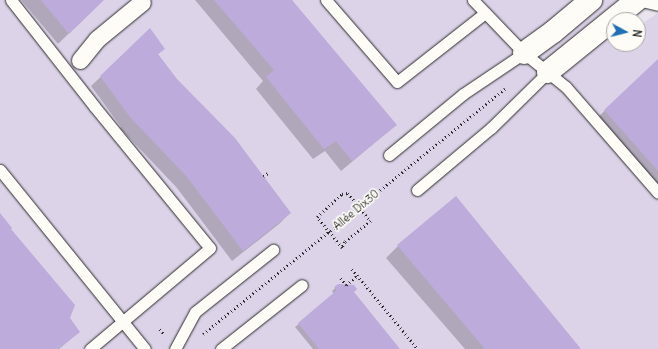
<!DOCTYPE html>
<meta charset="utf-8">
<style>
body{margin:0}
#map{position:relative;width:658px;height:349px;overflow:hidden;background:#eae4ef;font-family:Delius,sans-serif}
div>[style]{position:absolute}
.built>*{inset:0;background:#dcd3e9}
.shadow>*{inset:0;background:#0003}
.building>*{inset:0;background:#bdabdb}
.path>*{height:2.5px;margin-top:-1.25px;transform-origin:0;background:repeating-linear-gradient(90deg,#2b2b2b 0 1px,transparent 0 4px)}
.roads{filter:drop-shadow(0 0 1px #2b2b2b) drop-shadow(0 0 1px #2b2b2b)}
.service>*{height:11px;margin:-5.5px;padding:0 5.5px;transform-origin:5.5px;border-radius:5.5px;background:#fdfcf7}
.pedestrian>*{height:17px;margin:-8.5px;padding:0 8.5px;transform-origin:8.5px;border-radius:8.5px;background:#fdfcf7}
.minor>*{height:22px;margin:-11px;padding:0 11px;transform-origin:11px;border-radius:11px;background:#fdfcf7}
span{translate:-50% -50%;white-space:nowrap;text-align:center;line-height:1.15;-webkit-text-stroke:3.5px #fdfcf7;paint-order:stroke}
.street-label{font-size:11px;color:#2b2b2b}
.north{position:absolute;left:606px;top:12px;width:40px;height:40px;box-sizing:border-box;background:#fdfcf7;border:1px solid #a9a8a5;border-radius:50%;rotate:97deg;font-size:11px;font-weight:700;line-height:16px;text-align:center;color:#2b2b2b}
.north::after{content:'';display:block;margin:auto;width:14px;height:18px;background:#1f6fb2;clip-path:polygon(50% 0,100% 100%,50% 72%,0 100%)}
</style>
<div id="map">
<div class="built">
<div style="clip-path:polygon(evenodd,0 0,622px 0,643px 23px,658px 13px,658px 349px,0 349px,0 0,614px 20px,638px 20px,638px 44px,614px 44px,614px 20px)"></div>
</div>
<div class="shadow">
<div style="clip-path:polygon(21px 0,103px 0,58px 44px)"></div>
<div style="clip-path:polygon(195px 0,291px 0,396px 125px,341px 171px,325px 151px,313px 159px,256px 89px,263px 81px)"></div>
<div style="clip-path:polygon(150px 30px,164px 49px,157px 55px,176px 79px,290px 213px,279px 224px,232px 261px,177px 188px,120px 128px,121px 127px,91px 86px)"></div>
<div style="clip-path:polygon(658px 60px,658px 190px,594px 121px)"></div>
<div style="clip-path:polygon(0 215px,79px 332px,59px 349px,0 349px)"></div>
<div style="clip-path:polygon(398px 246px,580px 349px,465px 349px,386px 258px)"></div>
<div style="clip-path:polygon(338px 285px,353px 292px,398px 349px,313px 349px,295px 327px,334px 294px,332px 291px)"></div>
</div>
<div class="building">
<div style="clip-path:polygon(41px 0,104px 0,69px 34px)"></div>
<div style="clip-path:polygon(214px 0,292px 0,397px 125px,352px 161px,336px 141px,324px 149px,266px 77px,274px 70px)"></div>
<div style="clip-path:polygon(150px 28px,165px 49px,158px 54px,177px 79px,235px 138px,291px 213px,243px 251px,187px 177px,130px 117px,100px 76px)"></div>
<div style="clip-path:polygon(658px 59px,658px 171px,604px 110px)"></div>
<div style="clip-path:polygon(456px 196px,495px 244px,581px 349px,485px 349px,397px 245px)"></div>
<div style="clip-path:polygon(0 213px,12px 228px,11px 229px,75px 305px,70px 318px,80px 332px,58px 349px,0 349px)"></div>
<div style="clip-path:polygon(338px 284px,354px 285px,357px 289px,354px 292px,400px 349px,319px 349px,298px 323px,337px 290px,334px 287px)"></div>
</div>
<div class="path">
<div style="left:263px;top:176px;width:6px;rotate:-31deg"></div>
<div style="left:348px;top:193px;width:36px;rotate:51deg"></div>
<div style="left:371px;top:221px;width:33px;rotate:141deg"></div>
<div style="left:345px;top:242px;width:7px;rotate:117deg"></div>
<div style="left:342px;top:248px;width:40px;rotate:-129deg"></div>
<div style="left:317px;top:217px;width:34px;rotate:-43deg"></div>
<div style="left:342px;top:194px;width:6px;rotate:-9deg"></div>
<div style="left:352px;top:269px;width:104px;rotate:50.5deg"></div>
<div style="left:341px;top:278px;width:9px;rotate:54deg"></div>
<div style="left:346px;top:285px;width:16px;rotate:-40deg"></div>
<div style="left:160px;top:329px;width:6px;rotate:51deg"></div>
<div style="left:203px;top:334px;width:389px;rotate:-39.1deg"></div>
</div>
<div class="roads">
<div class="service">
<div style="left:11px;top:0;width:135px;rotate:51.9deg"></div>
<div style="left:94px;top:106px;width:183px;rotate:50.8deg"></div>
<div style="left:210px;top:248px;width:157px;rotate:139.9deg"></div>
<div style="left:326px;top:0;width:108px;rotate:49.1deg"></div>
<div style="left:397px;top:82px;width:112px;rotate:-38.1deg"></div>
<div style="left:473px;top:0;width:74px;rotate:46.1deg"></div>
<div style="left:524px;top:53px;width:54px;rotate:39deg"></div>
<div style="left:566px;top:87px;width:140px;rotate:49deg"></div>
<div style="left:637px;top:0;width:22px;rotate:13deg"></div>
<div style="left:389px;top:155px;width:96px;rotate:-39.5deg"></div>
<div style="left:463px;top:94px;width:73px;rotate:-33.9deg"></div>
<div style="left:0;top:170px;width:230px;rotate:51deg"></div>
<div style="left:417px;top:190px;width:97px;rotate:-40deg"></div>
<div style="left:491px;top:128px;width:80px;rotate:-44.5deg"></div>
<div style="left:175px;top:349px;width:42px;rotate:-61.6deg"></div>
<div style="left:195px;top:312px;width:100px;rotate:-38.5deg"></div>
<div style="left:221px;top:349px;width:103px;rotate:-38.3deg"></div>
</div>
<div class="pedestrian">
<div style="left:80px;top:60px;width:27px;rotate:-51deg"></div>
<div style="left:97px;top:39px;width:58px;rotate:-39.4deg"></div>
</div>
<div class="minor">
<div style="left:524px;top:53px;width:36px;rotate:-36deg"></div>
<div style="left:553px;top:32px;width:50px;rotate:-40.1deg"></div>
<div style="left:548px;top:72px;width:114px;rotate:-39deg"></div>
</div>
</div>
<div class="street-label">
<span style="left:356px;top:210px;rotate:-40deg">Allée Dix30</span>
</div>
<div class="north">N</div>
</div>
